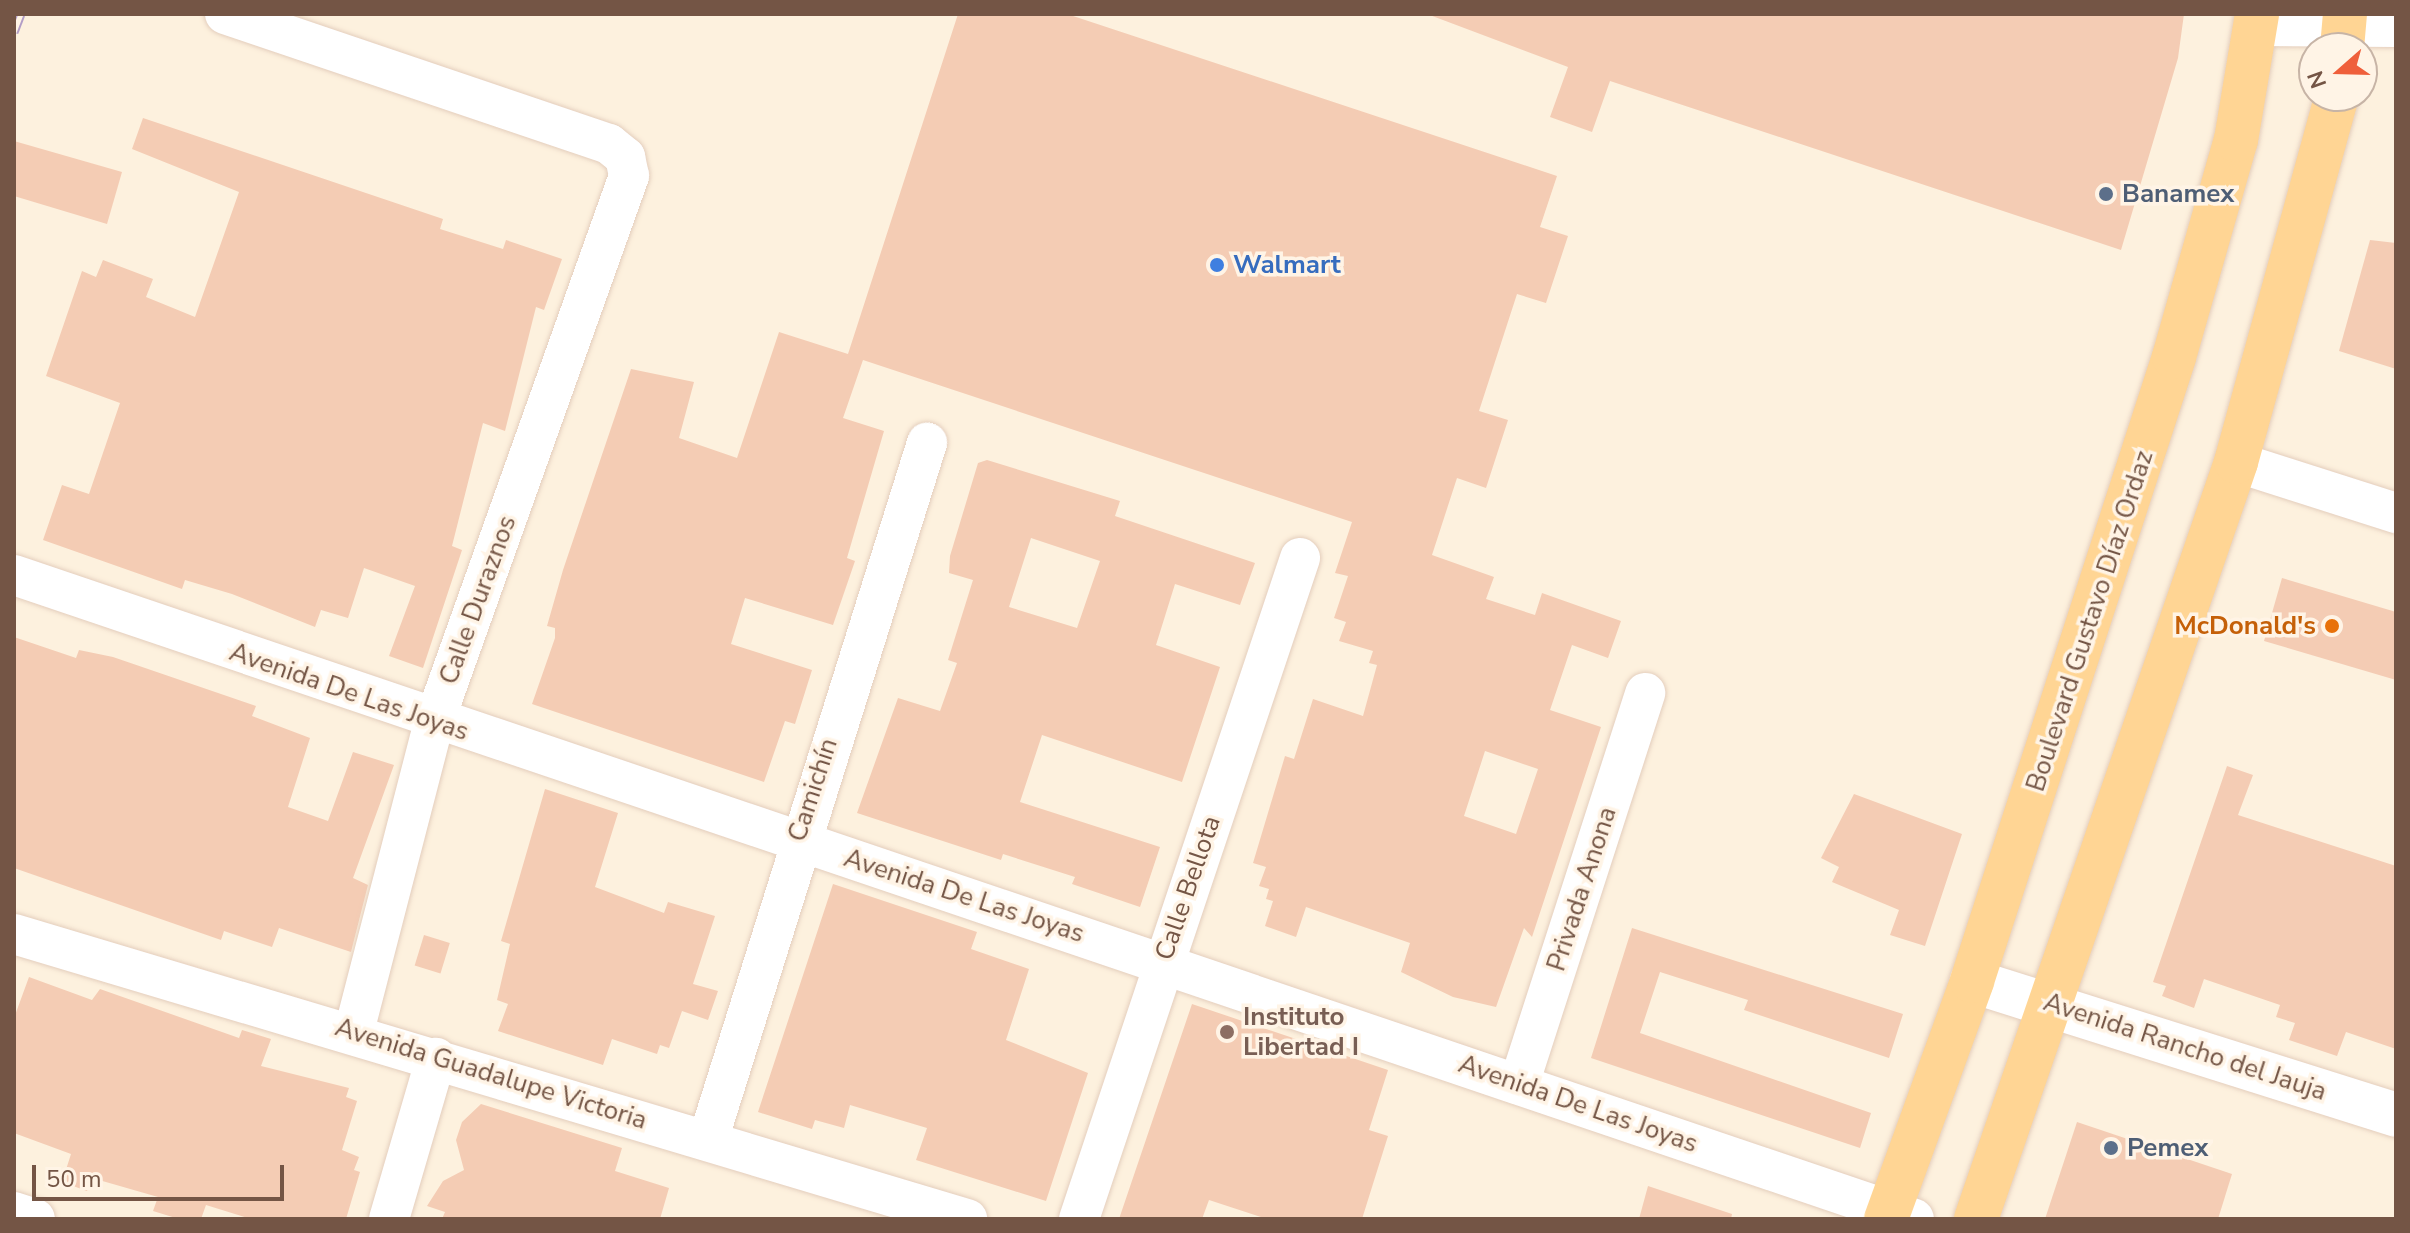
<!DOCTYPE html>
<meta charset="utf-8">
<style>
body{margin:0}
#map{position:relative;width:2410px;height:1233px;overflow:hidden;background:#fdf1de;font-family:"Nunito Sans",sans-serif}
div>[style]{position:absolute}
.building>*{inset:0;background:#f4ccb4;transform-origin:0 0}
.roads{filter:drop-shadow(0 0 2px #e4cebd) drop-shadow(0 0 2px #e4cebd)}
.minor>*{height:40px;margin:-20px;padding:0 20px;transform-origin:20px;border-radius:20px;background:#fff}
.tertiary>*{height:44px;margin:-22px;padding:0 22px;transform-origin:22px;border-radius:22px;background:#fff}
.primary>*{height:44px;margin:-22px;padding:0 22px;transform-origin:22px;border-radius:22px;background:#ffd594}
.rail>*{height:9px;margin-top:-4.5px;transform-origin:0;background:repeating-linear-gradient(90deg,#fff4e6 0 18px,#b29dc6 0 36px);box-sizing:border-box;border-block:2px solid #b29dc6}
.dots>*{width:22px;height:22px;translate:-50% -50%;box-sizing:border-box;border:4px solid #fff4e6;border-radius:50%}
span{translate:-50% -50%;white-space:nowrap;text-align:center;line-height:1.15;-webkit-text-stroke:7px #fff4e6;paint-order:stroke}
.service-label{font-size:26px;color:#4e5e75;font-weight:700}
.left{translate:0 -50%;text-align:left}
.shop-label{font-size:26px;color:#366cbe;font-weight:700}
.street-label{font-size:26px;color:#745545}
.food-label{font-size:26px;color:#c56008;font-weight:700}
.right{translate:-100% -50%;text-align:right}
.education-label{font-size:26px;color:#785e54;font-weight:700}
.frame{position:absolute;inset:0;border:16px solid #745545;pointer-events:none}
.north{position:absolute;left:2298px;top:32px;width:80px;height:80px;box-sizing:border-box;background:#fff4e6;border:2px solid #c7b4a6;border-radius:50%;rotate:250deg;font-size:22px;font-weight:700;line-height:32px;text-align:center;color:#745545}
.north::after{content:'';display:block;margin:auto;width:28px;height:36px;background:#ef5f3b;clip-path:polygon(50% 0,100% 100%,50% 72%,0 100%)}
.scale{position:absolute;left:32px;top:1165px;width:252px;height:36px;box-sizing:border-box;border:4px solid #745545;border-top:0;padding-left:10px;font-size:24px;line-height:28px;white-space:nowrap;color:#745545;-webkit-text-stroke:6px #fff4e6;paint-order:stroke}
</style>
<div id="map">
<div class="building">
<div style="clip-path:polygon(evenodd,958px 14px,1067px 14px,1557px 176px,1540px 227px,1568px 236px,1546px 303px,1517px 294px,1479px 411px,1508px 420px,1486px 488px,1457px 478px,1432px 555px,1494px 577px,1486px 599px,1535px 615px,1542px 593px,1621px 621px,1608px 658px,1572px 645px,1550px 710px,1601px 727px,1532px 937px,1524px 928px,1496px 1007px,1453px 997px,1401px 972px,1410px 943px,1306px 907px,1296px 937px,1265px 926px,1273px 901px,1266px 899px,1269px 889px,1259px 886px,1266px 867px,1253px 863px,1285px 756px,1294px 759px,1313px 699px,1363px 716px,1377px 665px,1369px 663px,1373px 651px,1339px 641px,1346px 622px,1334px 618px,1348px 576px,1335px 573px,1352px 522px,863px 360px,843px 418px,884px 431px,847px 558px,855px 561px,833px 625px,745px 598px,731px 644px,812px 670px,795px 724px,785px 721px,764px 782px,532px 704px,555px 638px,555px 628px,547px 626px,563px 570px,631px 369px,694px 382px,679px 438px,737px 458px,779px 332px,848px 354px,958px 14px,1485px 751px,1538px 769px,1516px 834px,1464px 816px,1485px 751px)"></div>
<div style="clip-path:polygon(1427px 14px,2184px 14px,2178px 58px,2121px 250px,1610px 81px,1592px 132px,1550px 117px,1568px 67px)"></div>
<div style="clip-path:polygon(143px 118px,443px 219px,440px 229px,503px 249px,506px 240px,562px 259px,544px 310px,536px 307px,505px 431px,483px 423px,452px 546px,462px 550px,423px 668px,389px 656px,415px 586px,364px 568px,348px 618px,321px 610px,315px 627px,232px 594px,185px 580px,182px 589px,43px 540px,62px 485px,89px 494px,120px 403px,46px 376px,82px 271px,96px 277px,103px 260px,153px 279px,146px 297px,195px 317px,239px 192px,132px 149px)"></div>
<div style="clip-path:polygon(14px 141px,122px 172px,107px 224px,14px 196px)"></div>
<div style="clip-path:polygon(2370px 240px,2396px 243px,2396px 369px,2339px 351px)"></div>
<div style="clip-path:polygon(evenodd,987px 460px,1120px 501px,1115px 516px,1255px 563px,1240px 605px,1175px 584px,1156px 645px,1220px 667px,1182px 782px,1042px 735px,1020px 802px,1160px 847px,1140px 907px,1072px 884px,1075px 877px,1003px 854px,1001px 860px,857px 813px,898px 698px,940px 711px,957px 663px,948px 660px,973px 580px,949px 573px,950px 556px,978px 463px,987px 460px,1031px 538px,1100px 561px,1077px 628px,1009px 607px,1031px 538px)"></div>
<div style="clip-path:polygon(2282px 578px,2396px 612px,2396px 680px,2264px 641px)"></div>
<div style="clip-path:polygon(14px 637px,76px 658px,79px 650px,113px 657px,256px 706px,252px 716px,310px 738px,288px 807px,328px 821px,353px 752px,394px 765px,353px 878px,368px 885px,351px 952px,279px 928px,272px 947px,224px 931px,221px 940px,14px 868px)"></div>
<div style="clip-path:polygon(2227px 766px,2253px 775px,2238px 815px,2396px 866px,2396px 1049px,2346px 1032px,2337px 1056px,2289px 1040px,2295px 1023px,2276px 1017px,2280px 1005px,2204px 979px,2194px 1008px,2162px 996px,2166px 986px,2153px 982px)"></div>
<div style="clip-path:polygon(545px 789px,618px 813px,595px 887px,664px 913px,668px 902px,715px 916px,693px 984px,718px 991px,708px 1020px,682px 1011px,669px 1048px,660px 1045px,657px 1054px,612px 1039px,603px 1065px,498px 1031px,508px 1004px,497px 1000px,510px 944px,501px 941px)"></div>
<div style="clip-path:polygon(1854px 794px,1962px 834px,1925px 946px,1890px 935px,1899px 910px,1832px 882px,1839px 867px,1821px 858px)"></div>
<div style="clip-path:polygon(833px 884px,977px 932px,971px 949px,1029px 969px,1006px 1040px,1088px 1073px,1046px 1201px,916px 1160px,927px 1128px,850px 1105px,844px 1128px,815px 1120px,812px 1129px,758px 1112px)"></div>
<div style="clip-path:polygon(1632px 928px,1903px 1014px,1889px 1058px,1744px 1010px,1748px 1000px,1660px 972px,1640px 1033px,1871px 1113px,1860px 1148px,1591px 1058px)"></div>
<div style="left:424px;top:935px;width:27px;height:32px;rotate:17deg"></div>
<div style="clip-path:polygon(29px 977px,92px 1000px,100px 989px,239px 1038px,242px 1030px,271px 1039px,261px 1066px,349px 1088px,346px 1097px,357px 1101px,342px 1150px,359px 1157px,354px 1170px,360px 1172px,346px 1219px,251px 1219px,206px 1205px,201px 1219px,179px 1219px,153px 1211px,158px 1197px,92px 1178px,87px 1191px,62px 1182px,71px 1154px,14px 1133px,14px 1018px)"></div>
<div style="clip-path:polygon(1192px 1004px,1388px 1070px,1369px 1130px,1388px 1136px,1362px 1219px,1267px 1219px,1209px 1200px,1202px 1219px,1119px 1219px)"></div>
<div style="clip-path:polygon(481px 1104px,622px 1148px,615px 1171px,669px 1188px,660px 1219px,442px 1219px,445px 1212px,427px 1206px,443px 1181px,464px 1170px,456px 1140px,462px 1122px)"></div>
<div style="clip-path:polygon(2077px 1122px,2232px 1174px,2218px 1219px,2045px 1219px)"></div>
<div style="clip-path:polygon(1648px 1186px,1732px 1214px,1731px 1219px,1639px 1219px)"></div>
</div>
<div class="roads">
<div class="minor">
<div style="left:225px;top:14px;width:405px;rotate:18.7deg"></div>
<div style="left:609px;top:144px;width:21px;rotate:39deg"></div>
<div style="left:625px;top:157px;width:19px;rotate:78deg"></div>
<div style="left:629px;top:176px;width:580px;rotate:109.65deg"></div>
<div style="left:434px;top:722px;width:320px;rotate:104.5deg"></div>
<div style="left:2257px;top:26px;width:139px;rotate:0.4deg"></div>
<div style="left:2236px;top:462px;width:168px;rotate:17.7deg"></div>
<div style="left:14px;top:575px;width:2006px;rotate:18.72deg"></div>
<div style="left:14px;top:934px;width:995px;rotate:16.65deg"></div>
<div style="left:1519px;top:1084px;width:411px;rotate:-72.1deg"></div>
<div style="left:708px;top:1140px;width:731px;rotate:-72.56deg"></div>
<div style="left:14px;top:1212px;width:22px;rotate:18deg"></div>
<div style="left:389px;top:1219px;width:168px;rotate:-73.7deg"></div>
<div style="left:1079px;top:1219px;width:697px;rotate:-71.51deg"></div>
</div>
<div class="tertiary">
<div style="left:1972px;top:981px;width:445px;rotate:17.5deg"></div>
</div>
<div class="primary">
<div style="left:2342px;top:48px;width:34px;rotate:-85deg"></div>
<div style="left:1886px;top:1219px;width:253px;rotate:-70.1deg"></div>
<div style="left:1972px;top:981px;width:656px;rotate:-72.06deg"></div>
<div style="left:2174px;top:357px;width:226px;rotate:-74.1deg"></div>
<div style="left:2236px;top:140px;width:128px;rotate:-80.5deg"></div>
<div style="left:1976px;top:1219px;width:800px;rotate:-71.04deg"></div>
<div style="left:2236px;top:462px;width:380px;rotate:-74.6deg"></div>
</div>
</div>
<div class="rail">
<div style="left:14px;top:32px;width:19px;rotate:-69deg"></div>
</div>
<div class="dots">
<div style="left:2106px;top:194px;background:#5c6f8a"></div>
<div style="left:1217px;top:265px;background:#3f7fe0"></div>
<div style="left:2332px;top:626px;background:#e8710a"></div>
<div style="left:1227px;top:1032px;background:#8d6e63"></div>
<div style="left:2111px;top:1148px;background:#5c6f8a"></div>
</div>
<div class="service-label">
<span class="left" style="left:2122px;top:194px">Banamex</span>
<span class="left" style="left:2127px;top:1148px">Pemex</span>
</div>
<div class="shop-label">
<span class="left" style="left:1233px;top:265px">Walmart</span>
</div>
<div class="street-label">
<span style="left:478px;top:600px;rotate:-70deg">Calle Duraznos</span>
<span style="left:2090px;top:621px;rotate:-72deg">Boulevard Gustavo Díaz Ordaz</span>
<span style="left:349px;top:692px;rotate:19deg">Avenida De Las Joyas</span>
<span style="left:813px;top:790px;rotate:-72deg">Camichín</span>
<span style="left:1188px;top:888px;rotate:-71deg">Calle Bellota</span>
<span style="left:1582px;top:889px;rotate:-72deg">Privada Anona</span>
<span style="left:964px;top:896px;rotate:18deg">Avenida De Las Joyas</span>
<span style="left:2185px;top:1047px;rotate:18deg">Avenida Rancho del Jauja</span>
<span style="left:491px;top:1074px;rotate:17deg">Avenida Guadalupe Victoria</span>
<span style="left:1578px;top:1104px;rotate:19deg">Avenida De Las Joyas</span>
</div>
<div class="food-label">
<span class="right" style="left:2316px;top:626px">McDonald's</span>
</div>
<div class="education-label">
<span class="left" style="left:1243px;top:1032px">Instituto<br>Libertad I</span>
</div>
<div class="frame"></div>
<div class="north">N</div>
<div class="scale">50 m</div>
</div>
